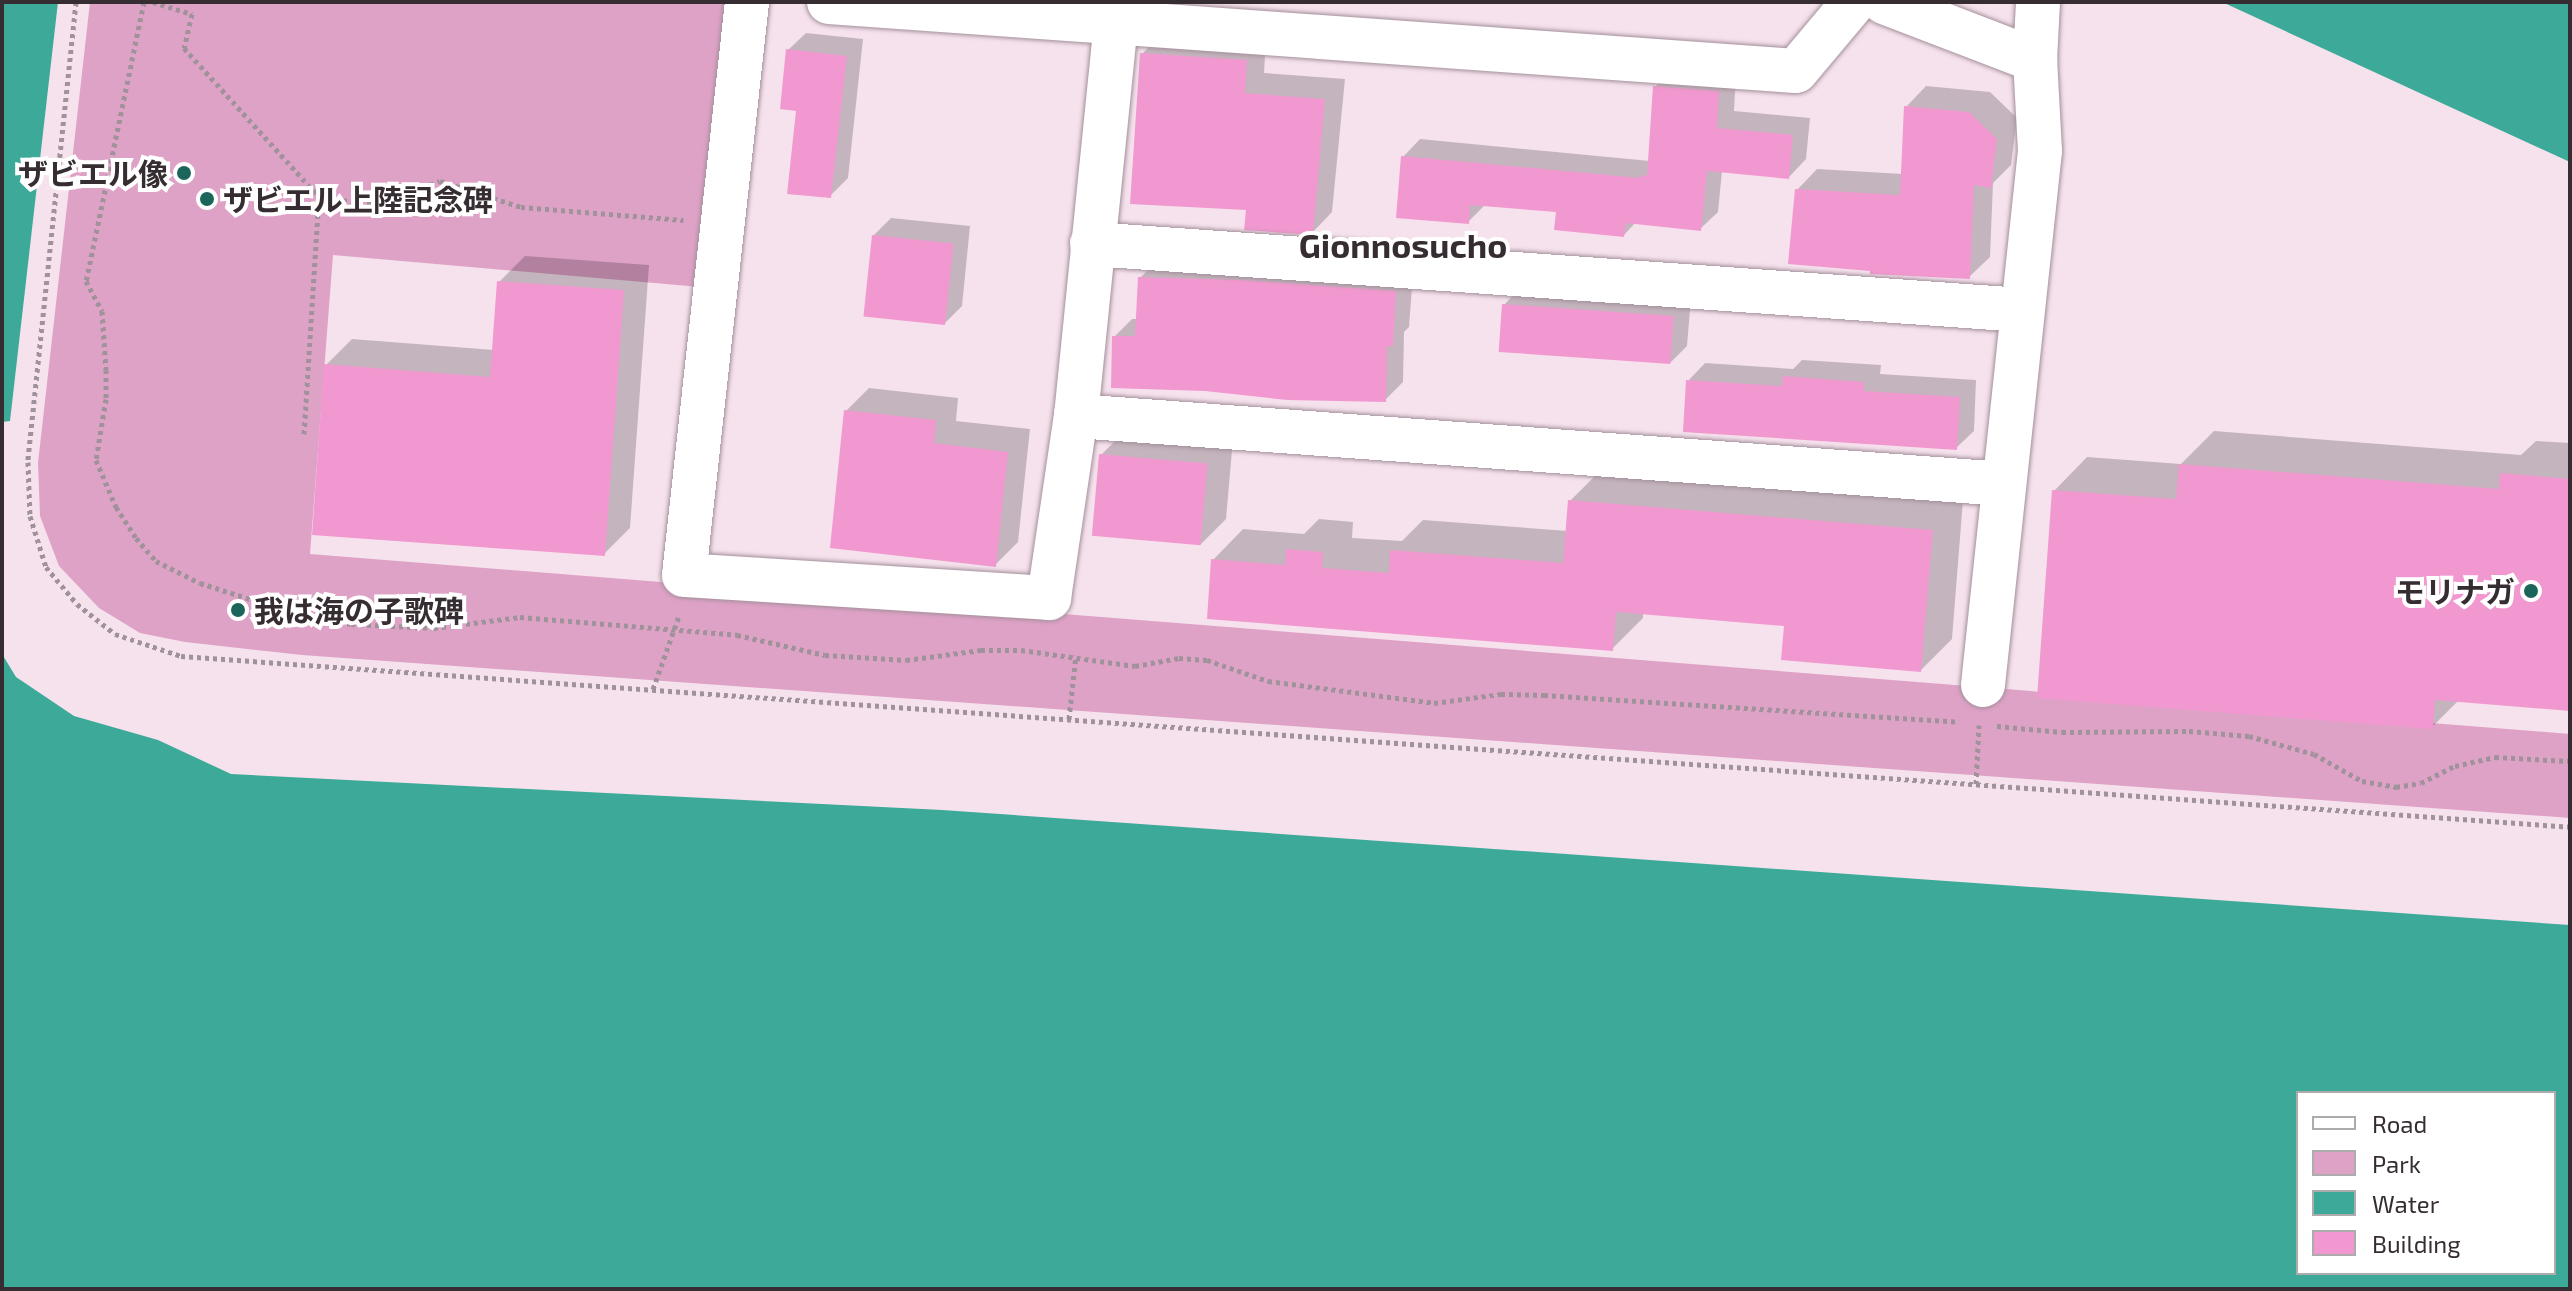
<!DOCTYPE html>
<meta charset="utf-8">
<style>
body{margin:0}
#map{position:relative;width:2572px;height:1291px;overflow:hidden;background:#f6e2ed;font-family:"Exo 2","Noto Sans JP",sans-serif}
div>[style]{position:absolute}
.green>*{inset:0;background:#dfa2c7}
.water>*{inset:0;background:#3ca999}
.shadow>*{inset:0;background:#0003}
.building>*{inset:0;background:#f298d0;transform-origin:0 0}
.path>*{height:5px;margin-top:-2.5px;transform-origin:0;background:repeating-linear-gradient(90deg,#a0929a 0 4px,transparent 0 8px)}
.roads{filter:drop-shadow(0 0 2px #a3909b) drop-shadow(0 0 2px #a3909b)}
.minor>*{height:44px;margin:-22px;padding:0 22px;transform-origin:22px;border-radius:22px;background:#fff}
.highway>*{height:44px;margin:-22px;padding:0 22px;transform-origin:22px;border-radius:22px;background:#fff}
.dots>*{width:22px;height:22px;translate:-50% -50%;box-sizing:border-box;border:4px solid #fff;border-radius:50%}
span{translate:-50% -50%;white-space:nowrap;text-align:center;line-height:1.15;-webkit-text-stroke:8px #fff;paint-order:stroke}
.poi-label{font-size:30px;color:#352d31;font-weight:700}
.right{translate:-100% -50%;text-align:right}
.left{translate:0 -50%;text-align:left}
.quarter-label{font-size:34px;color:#352d31;font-weight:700}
.frame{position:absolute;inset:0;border:4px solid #352d31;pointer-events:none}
.legend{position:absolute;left:2296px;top:1091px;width:260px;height:184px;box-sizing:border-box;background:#fff;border:2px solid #aeabad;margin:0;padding:10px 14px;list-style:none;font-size:24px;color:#352d31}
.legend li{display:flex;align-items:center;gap:16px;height:40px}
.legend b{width:40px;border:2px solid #aeabad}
</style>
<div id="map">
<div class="green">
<div style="clip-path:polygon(90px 2px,726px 2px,700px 287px,333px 255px,310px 554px,2570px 734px,2570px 818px,302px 655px,185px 642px,140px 633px,99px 608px,59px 566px,40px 516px,38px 463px)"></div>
</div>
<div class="water">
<div style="clip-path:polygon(2px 2px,58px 2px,10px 421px,2px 422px)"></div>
<div style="clip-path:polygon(2222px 2px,2570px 2px,2570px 162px)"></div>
<div style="clip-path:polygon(evenodd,2px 654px,16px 677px,74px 716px,158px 740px,231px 774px,942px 810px,2570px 925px,2570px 1289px,2px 1289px,2px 654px,2298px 1093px,2554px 1093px,2554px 1273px,2298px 1273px,2298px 1093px)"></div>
</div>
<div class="shadow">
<div style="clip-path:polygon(806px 33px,863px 39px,848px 178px,830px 196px,798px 109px,788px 50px)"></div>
<div style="clip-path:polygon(1163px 33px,1266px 40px,1264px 73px,1345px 79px,1332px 212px,1312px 233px,1142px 54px)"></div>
<div style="clip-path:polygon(1672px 69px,1736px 74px,1734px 111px,1810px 118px,1806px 159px,1789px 177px,1722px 171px,1718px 212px,1700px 229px,1636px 222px,1624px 235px,1559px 210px,1486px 204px,1468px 222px,1403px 157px,1420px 139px,1650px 161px,1655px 87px)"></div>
<div style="clip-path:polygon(1926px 86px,1990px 92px,2017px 118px,2011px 165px,1993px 183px,1990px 257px,1969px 277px,1797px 190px,1817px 169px,1903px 174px,1906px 107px)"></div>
<div style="clip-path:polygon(891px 218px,970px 226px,962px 306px,945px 323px,874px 235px)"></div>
<div style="clip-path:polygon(525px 256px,649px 265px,630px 528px,604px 554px,326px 365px,352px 339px,494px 350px,499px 282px)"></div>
<div style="clip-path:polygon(1157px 261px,1413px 274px,1409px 327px,1404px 332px,1403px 382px,1385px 400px,1114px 337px,1132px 319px,1138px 319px,1140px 278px)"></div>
<div style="clip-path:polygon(1521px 287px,1691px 298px,1687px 346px,1670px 363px,1504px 305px)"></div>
<div style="clip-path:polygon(1802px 360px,1881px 365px,1880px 374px,1976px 380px,1974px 431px,1956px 448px,1688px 381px,1705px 363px,1793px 369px)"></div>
<div style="clip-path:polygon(869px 388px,958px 398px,956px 421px,1030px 429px,1018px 542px,995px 565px,846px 411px)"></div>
<div style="clip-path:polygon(1127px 429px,1233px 439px,1226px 519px,1200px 545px,1101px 455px)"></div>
<div style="clip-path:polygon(2214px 431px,2521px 455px,2536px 441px,2570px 443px,2570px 709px,2459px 700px,2432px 727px,2054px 491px,2087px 457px,2181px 464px)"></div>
<div style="clip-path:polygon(1601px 470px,1963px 500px,1952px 639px,1921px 670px,1786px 625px,1643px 613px,1643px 618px,1612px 649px,1213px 560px,1243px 529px,1304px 534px,1319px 519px,1353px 522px,1352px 538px,1402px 541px,1423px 520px,1568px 531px,1570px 501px)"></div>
</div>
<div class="building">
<div style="clip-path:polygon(786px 49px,847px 56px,831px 198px,787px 194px,796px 111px,780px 109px)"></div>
<div style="clip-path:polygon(1140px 53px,1247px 60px,1245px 93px,1325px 99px,1313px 235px,1244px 230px,1246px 210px,1130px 204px)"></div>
<div style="clip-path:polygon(1653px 86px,1719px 91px,1717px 128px,1793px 135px,1789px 179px,1707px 171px,1701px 231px,1626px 223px,1624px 237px,1554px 230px,1556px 212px,1470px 205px,1469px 224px,1396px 218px,1401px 156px,1640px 178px,1641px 175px,1647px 176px)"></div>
<div style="clip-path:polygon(1904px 106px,1969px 112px,1997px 139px,1991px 188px,1974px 185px,1970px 279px,1870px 274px,1870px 271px,1788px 264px,1795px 189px,1900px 195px)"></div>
<div style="left:872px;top:235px;width:82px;height:82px;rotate:6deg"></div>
<div style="clip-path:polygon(1138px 277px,1240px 280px,1396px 291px,1393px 346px,1387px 346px,1386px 402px,1287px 400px,1205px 391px,1111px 388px,1112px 336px,1135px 336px)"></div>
<div style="clip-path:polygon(497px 281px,624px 290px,605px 556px,312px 535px,324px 364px,490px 377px)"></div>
<div style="left:1502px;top:304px;width:172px;height:48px;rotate:4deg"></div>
<div style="clip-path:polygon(1783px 376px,1864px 382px,1864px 391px,1960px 397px,1957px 450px,1683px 432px,1686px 380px,1782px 386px)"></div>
<div style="clip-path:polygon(844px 410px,936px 420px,934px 443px,1008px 452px,996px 567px,830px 548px)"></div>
<div style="left:1099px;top:454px;width:109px;height:82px;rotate:5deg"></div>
<div style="clip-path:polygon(2179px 464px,2499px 489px,2500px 473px,2570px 479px,2570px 711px,2435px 700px,2433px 729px,2037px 698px,2052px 490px,2176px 499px)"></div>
<div style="clip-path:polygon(1568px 500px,1933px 530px,1921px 672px,1781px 660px,1784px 626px,1616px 612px,1613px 651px,1207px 619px,1211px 559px,1285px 565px,1286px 549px,1323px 552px,1322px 568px,1389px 573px,1390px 550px,1563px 563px)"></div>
</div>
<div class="path">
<div style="left:76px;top:2px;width:462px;rotate:96deg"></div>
<div style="left:28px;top:462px;width:54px;rotate:87.9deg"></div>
<div style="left:30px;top:516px;width:53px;rotate:72.6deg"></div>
<div style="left:46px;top:567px;width:48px;rotate:50deg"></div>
<div style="left:77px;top:604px;width:48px;rotate:38.3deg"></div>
<div style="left:115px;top:634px;width:70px;rotate:18.4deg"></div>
<div style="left:181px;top:656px;width:2395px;rotate:4.09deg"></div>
<div style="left:144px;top:2px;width:285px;rotate:101.7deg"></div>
<div style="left:86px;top:281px;width:34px;rotate:62deg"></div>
<div style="left:102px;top:311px;width:59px;rotate:86.1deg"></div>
<div style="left:106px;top:370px;width:29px;rotate:90deg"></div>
<div style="left:106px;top:399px;width:62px;rotate:99.3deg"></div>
<div style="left:96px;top:460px;width:51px;rotate:66.9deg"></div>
<div style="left:116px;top:507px;width:37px;rotate:57deg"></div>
<div style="left:136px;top:538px;width:30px;rotate:49deg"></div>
<div style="left:156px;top:561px;width:49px;rotate:26.6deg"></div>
<div style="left:200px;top:583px;width:89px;rotate:17.6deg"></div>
<div style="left:285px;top:610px;width:67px;rotate:12deg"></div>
<div style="left:351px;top:624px;width:83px;rotate:2.8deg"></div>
<div style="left:434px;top:628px;width:87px;rotate:-7.3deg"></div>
<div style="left:520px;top:617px;width:218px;rotate:4.7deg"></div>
<div style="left:737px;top:635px;width:90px;rotate:12.8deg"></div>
<div style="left:825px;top:655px;width:81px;rotate:3.5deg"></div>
<div style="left:906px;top:660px;width:76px;rotate:-7.6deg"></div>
<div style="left:981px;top:650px;width:40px"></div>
<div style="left:1021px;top:650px;width:115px;rotate:8deg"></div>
<div style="left:1135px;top:666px;width:45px;rotate:-10.3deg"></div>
<div style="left:1179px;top:658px;width:28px;rotate:4deg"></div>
<div style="left:1207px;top:660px;width:65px;rotate:19deg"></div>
<div style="left:1268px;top:681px;width:167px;rotate:7.5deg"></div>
<div style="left:1434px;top:703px;width:68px;rotate:-7.7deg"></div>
<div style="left:1501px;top:694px;width:43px;rotate:1.3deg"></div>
<div style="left:1544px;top:695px;width:416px;rotate:3.7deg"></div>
<div style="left:153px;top:2px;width:41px;rotate:17.1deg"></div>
<div style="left:192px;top:14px;width:35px;rotate:103deg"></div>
<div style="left:184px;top:48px;width:201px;rotate:47.8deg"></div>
<div style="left:319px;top:197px;width:60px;rotate:7.7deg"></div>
<div style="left:378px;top:205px;width:66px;rotate:-21.2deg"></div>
<div style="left:440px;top:181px;width:85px;rotate:17.8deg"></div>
<div style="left:521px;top:207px;width:163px;rotate:4.6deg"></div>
<div style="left:304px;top:434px;width:237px;rotate:-86.4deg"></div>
<div style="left:653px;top:689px;width:77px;rotate:-70.4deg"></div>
<div style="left:1069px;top:719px;width:64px;rotate:-83.8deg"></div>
<div style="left:1997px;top:726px;width:65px;rotate:5.3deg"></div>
<div style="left:2062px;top:732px;width:127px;rotate:-0.5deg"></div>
<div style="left:2189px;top:731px;width:60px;rotate:4.8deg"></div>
<div style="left:2249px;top:736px;width:67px;rotate:15.5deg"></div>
<div style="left:2314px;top:754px;width:55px;rotate:29.4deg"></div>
<div style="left:2362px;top:781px;width:35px;rotate:10deg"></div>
<div style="left:2396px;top:787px;width:25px;rotate:-9deg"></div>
<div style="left:2421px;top:783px;width:38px;rotate:-27deg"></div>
<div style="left:2455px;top:766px;width:41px;rotate:-12.7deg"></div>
<div style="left:2495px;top:757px;width:75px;rotate:3.1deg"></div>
<div style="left:1976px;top:784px;width:59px;rotate:-87.1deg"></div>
</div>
<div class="roads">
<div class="minor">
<div style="left:747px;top:2px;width:576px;rotate:96.27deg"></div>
<div style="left:684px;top:575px;width:366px;rotate:3.6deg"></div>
<div style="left:1049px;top:598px;width:184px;rotate:-81.6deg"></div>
<div style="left:1076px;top:416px;width:416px;rotate:-84.2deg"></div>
<div style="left:829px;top:2px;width:969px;rotate:4.08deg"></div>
<div style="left:1796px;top:71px;width:90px;rotate:-50deg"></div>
<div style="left:1092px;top:244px;width:931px;rotate:4.06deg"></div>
<div style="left:1076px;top:416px;width:930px;rotate:4.19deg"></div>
<div style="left:1983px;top:685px;width:537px;rotate:-83.91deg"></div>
<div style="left:2040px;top:151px;width:91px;rotate:-93.1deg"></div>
<div style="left:2035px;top:60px;width:58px;rotate:-87deg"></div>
</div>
<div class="highway">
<div style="left:1884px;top:2px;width:162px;rotate:21deg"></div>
</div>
</div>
<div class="dots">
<div style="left:184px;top:173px;background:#1c655a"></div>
<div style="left:207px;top:199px;background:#1c655a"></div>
<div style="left:2531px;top:591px;background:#1c655a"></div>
<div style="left:238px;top:610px;background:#1c655a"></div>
</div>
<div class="poi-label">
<span class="right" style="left:168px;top:173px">ザビエル像</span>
<span class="left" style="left:223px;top:199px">ザビエル上陸記念碑</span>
<span class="right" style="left:2515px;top:591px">モリナガ</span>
<span class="left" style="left:254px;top:610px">我は海の子歌碑</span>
</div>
<div class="quarter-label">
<span style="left:1403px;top:245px">Gionnosucho</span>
</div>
<div class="frame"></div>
<ul class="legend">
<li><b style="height:10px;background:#fff"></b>Road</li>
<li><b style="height:22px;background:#dfa2c7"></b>Park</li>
<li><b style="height:22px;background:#3ca999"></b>Water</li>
<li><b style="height:22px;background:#f298d0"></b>Building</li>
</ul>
</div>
